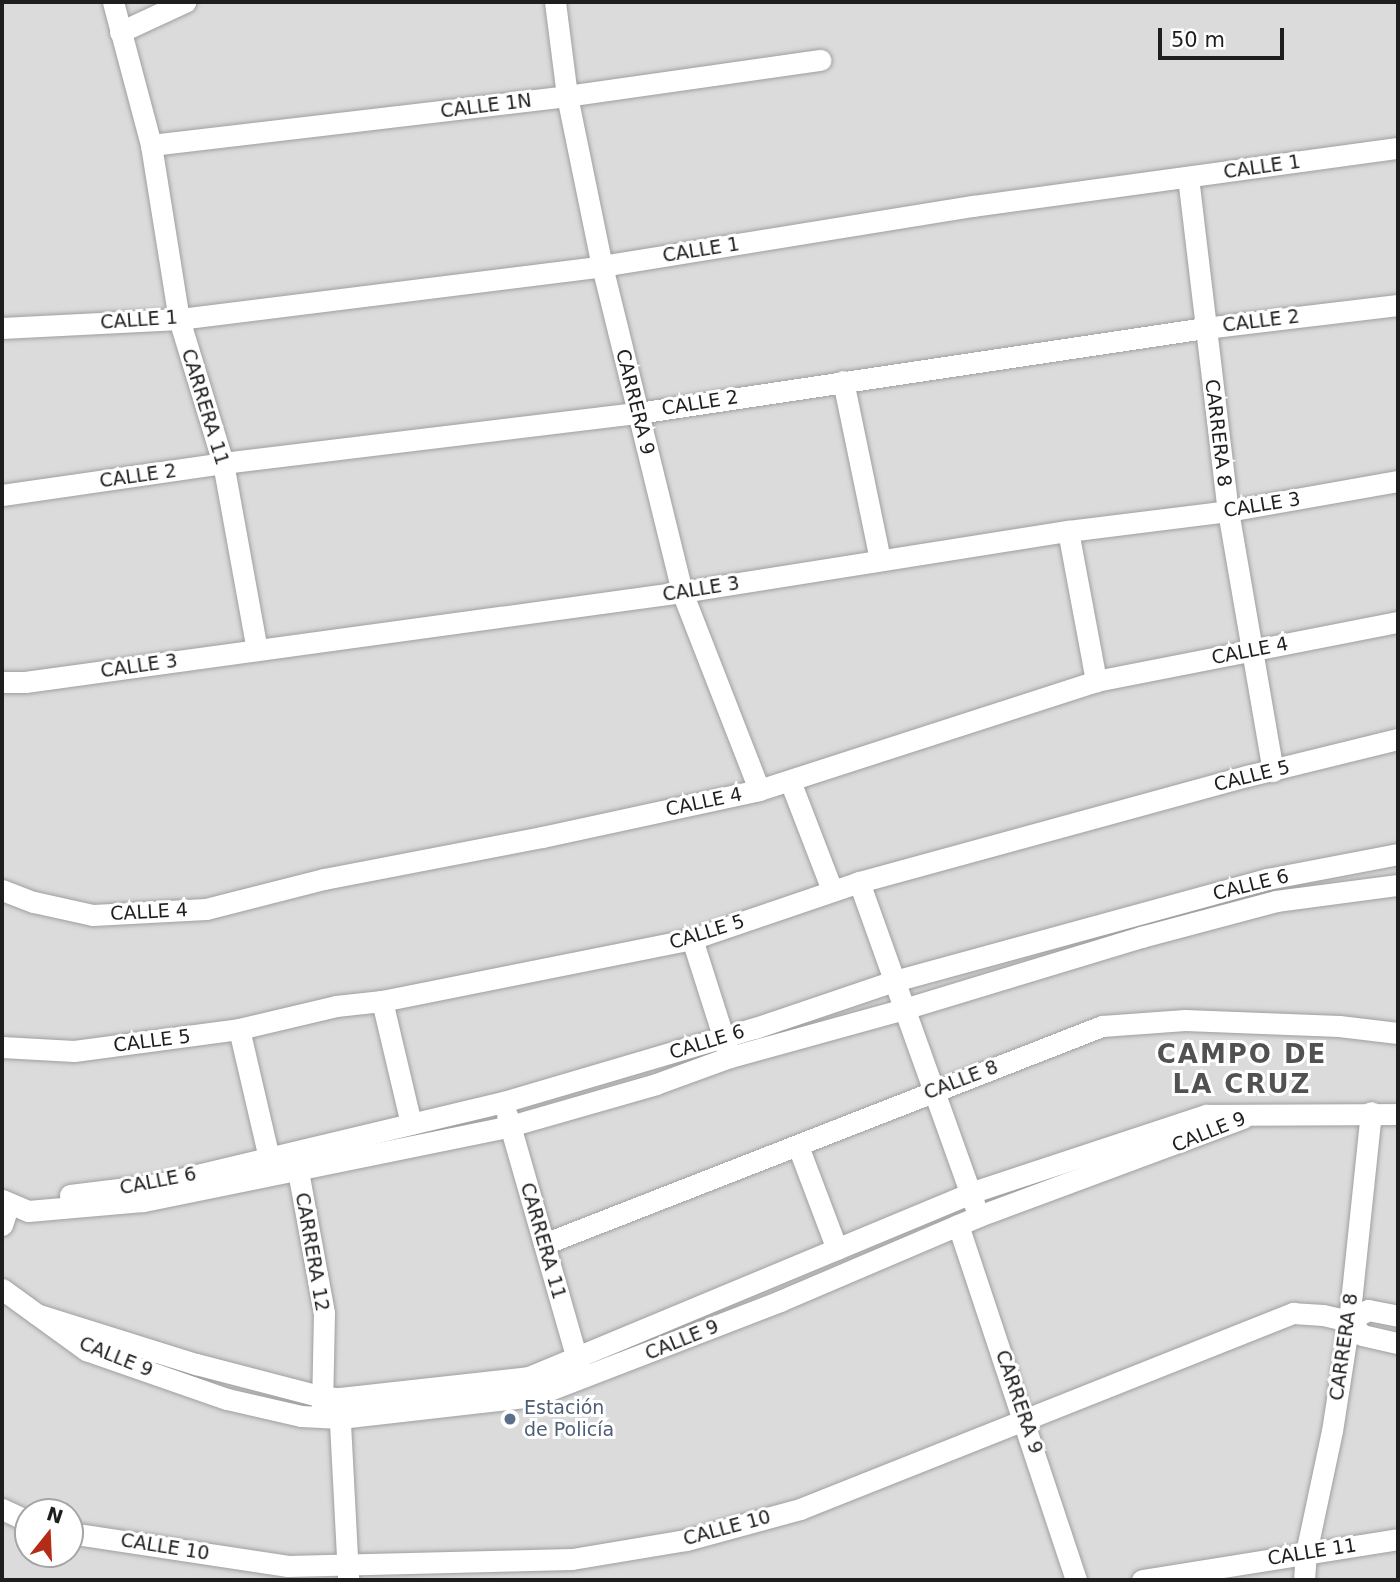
<!DOCTYPE html>
<meta charset="utf-8">
<style>
body{margin:0}
#map{position:relative;width:1400px;height:1582px;overflow:hidden;background:#eeece5;font-family:"DejaVu Sans",sans-serif}
div>[style]{position:absolute}
.residential>*{inset:0;background:#dcdbdb}
.roads{filter:drop-shadow(0 0 2px #9f9f9f) drop-shadow(0 0 2px #9f9f9f)}
.minor>*{height:21px;margin:-10.5px;padding:0 10.5px;transform-origin:10.5px;border-radius:10.5px;background:#fff}
.dots>*{width:19px;height:19px;translate:-50% -50%;box-sizing:border-box;border:4px solid #fff;border-radius:50%}
span{translate:-50% -50%;white-space:nowrap;text-align:center;line-height:1.15;-webkit-text-stroke:6px #fff;paint-order:stroke}
.street-label{font-size:19px;color:#1e1e1e}
.service-label{font-size:19px;color:#4e5e75}
.left{translate:0 -50%;text-align:left}
.district-label{font-size:26px;color:#515151;font-weight:700;letter-spacing:2px}
.frame{position:absolute;inset:0;border:4px solid #1e1e1e;pointer-events:none}
.north{position:absolute;left:14px;top:1498px;width:70px;height:70px;box-sizing:border-box;background:#fff;border:2px solid #a5a5a5;border-radius:50%;rotate:18deg;font-size:19px;font-weight:700;line-height:28px;text-align:center;color:#1e1e1e}
.north::after{content:'';display:block;margin:auto;width:24px;height:32px;background:#b42b17;clip-path:polygon(50% 0,100% 100%,50% 72%,0 100%)}
.scale{position:absolute;left:1158px;top:28px;width:126px;height:32px;box-sizing:border-box;border:4px solid #1e1e1e;border-top:0;padding-left:9px;font-size:21px;line-height:24px;white-space:nowrap;color:#1e1e1e;-webkit-text-stroke:5px #fff;paint-order:stroke}
</style>
<div id="map">
<div class="residential">
<div style="clip-path:polygon(evenodd,2px 2px,1398px 2px,1398px 1580px,2px 1580px,2px 2px,28px 1512px,70px 1512px,70px 1554px,28px 1554px,28px 1512px)"></div>
</div>
<div class="roads">
<div class="minor">
<div style="left:113px;top:2px;width:148px;rotate:75.1deg"></div>
<div style="left:151px;top:145px;width:176px;rotate:80.9deg"></div>
<div style="left:179px;top:319px;width:151px;rotate:73deg"></div>
<div style="left:223px;top:463px;width:190px;rotate:79.7deg"></div>
<div style="left:555px;top:2px;width:95px;rotate:82.7deg"></div>
<div style="left:567px;top:96px;width:174px;rotate:78.4deg"></div>
<div style="left:602px;top:266px;width:336px;rotate:76.2deg"></div>
<div style="left:682px;top:592px;width:212px;rotate:68.7deg"></div>
<div style="left:120px;top:32px;width:72px;rotate:-24.8deg"></div>
<div style="left:151px;top:145px;width:419px;rotate:-6.7deg"></div>
<div style="left:567px;top:96px;width:256px;rotate:-8.1deg"></div>
<div style="left:1188px;top:177px;width:336px;rotate:83.2deg"></div>
<div style="left:1228px;top:511px;width:264px;rotate:80.2deg"></div>
<div style="left:2px;top:328px;width:177px;rotate:-2.9deg"></div>
<div style="left:179px;top:319px;width:426px;rotate:-7.1deg"></div>
<div style="left:602px;top:266px;width:376px;rotate:-9.2deg"></div>
<div style="left:973px;top:206px;width:429px;rotate:-7.8deg"></div>
<div style="left:843px;top:381px;width:183px;rotate:78.3deg"></div>
<div style="left:2px;top:495px;width:223px;rotate:-8.2deg"></div>
<div style="left:223px;top:463px;width:418px;rotate:-6.9deg"></div>
<div style="left:638px;top:413px;width:573px;rotate:-8.53deg"></div>
<div style="left:1205px;top:328px;width:194px;rotate:-6.8deg"></div>
<div style="left:1068px;top:531px;width:153px;rotate:79.4deg"></div>
<div style="left:2px;top:682px;width:23px"></div>
<div style="left:25px;top:682px;width:663px;rotate:-7.8deg"></div>
<div style="left:682px;top:592px;width:391px;rotate:-9deg"></div>
<div style="left:1068px;top:531px;width:161px;rotate:-7.1deg"></div>
<div style="left:1228px;top:511px;width:173px;rotate:-10deg"></div>
<div style="left:790px;top:781px;width:117px;rotate:68.9deg"></div>
<div style="left:859px;top:882px;width:344px;rotate:70.3deg"></div>
<div style="left:2px;top:890px;width:34px;rotate:21deg"></div>
<div style="left:34px;top:902px;width:60px;rotate:12.4deg"></div>
<div style="left:93px;top:915px;width:113px;rotate:-3deg"></div>
<div style="left:206px;top:909px;width:122px;rotate:-14.3deg"></div>
<div style="left:324px;top:879px;width:222px;rotate:-10.9deg"></div>
<div style="left:542px;top:837px;width:222px;rotate:-12.2deg"></div>
<div style="left:759px;top:790px;width:354px;rotate:-17.9deg"></div>
<div style="left:1096px;top:681px;width:308px;rotate:-11.1deg"></div>
<div style="left:692px;top:939px;width:115px;rotate:72.3deg"></div>
<div style="left:382px;top:1001px;width:126px;rotate:76.7deg"></div>
<div style="left:239px;top:1029px;width:142px;rotate:76.9deg"></div>
<div style="left:2px;top:1047px;width:72px;rotate:3.2deg"></div>
<div style="left:74px;top:1051px;width:166px;rotate:-7.6deg"></div>
<div style="left:239px;top:1029px;width:100px;rotate:-13.3deg"></div>
<div style="left:336px;top:1006px;width:46px;rotate:-6.2deg"></div>
<div style="left:382px;top:1001px;width:316px;rotate:-11.3deg"></div>
<div style="left:692px;top:939px;width:176px;rotate:-18.8deg"></div>
<div style="left:859px;top:882px;width:402px;rotate:-15.3deg"></div>
<div style="left:1247px;top:776px;width:155px;rotate:-13.8deg"></div>
<div style="left:507px;top:1115px;width:265px;rotate:74deg"></div>
<div style="left:798px;top:1146px;width:110px;rotate:69.3deg"></div>
<div style="left:298px;top:1171px;width:144px;rotate:79.6deg"></div>
<div style="left:324px;top:1313px;width:95px;rotate:91.2deg"></div>
<div style="left:70px;top:1195px;width:90px;rotate:-7deg"></div>
<div style="left:159px;top:1184px;width:354px;rotate:-13.4deg"></div>
<div style="left:503px;top:1102px;width:263px;rotate:-16.4deg"></div>
<div style="left:755px;top:1028px;width:147px;rotate:-18.7deg"></div>
<div style="left:894px;top:981px;width:387px;rotate:-15.3deg"></div>
<div style="left:1267px;top:879px;width:133px;rotate:-10.8deg"></div>
<div style="left:2px;top:1200px;width:28px;rotate:23deg"></div>
<div style="left:28px;top:1211px;width:115px;rotate:-5deg"></div>
<div style="left:143px;top:1201px;width:375px;rotate:-11.5deg"></div>
<div style="left:510px;top:1126px;width:152px;rotate:-16deg"></div>
<div style="left:656px;top:1084px;width:79px;rotate:-20deg"></div>
<div style="left:730px;top:1057px;width:180px;rotate:-15.4deg"></div>
<div style="left:904px;top:1009px;width:248px;rotate:-16.9deg"></div>
<div style="left:1141px;top:937px;width:140px;rotate:-14.9deg"></div>
<div style="left:1276px;top:901px;width:123px;rotate:-7.5deg"></div>
<div style="left:2px;top:1225px;width:23px;rotate:-72deg"></div>
<div style="left:958px;top:1225px;width:374px;rotate:71.6deg"></div>
<div style="left:544px;top:1244px;width:599px;rotate:-21.34deg"></div>
<div style="left:1102px;top:1026px;width:83px;rotate:-4.1deg"></div>
<div style="left:1185px;top:1020px;width:154px;rotate:2.2deg"></div>
<div style="left:1339px;top:1026px;width:59px;rotate:6.8deg"></div>
<div style="left:2px;top:1289px;width:104px;rotate:36deg"></div>
<div style="left:86px;top:1350px;width:149px;rotate:19.2deg"></div>
<div style="left:227px;top:1399px;width:76px;rotate:12.9deg"></div>
<div style="left:301px;top:1416px;width:39px;rotate:3deg"></div>
<div style="left:340px;top:1418px;width:195px;rotate:-6.5deg"></div>
<div style="left:534px;top:1396px;width:264px;rotate:-21.1deg"></div>
<div style="left:780px;top:1301px;width:216px;rotate:-23.1deg"></div>
<div style="left:979px;top:1216px;width:282px;rotate:-20.4deg"></div>
<div style="left:36px;top:1314px;width:168px;rotate:17.4deg"></div>
<div style="left:196px;top:1364px;width:131px;rotate:14.6deg"></div>
<div style="left:323px;top:1397px;width:16px;rotate:4deg"></div>
<div style="left:339px;top:1398px;width:191px;rotate:-6.3deg"></div>
<div style="left:529px;top:1377px;width:478px;rotate:-22.6deg"></div>
<div style="left:970px;top:1193px;width:249px;rotate:-18.3deg"></div>
<div style="left:1206px;top:1115px;width:192px;rotate:-0.3deg"></div>
<div style="left:1349px;top:1321px;width:22px;rotate:-30deg"></div>
<div style="left:1368px;top:1310px;width:31px;rotate:11deg"></div>
<div style="left:339px;top:1404px;width:174px;rotate:87deg"></div>
<div style="left:2px;top:1509px;width:29px;rotate:25deg"></div>
<div style="left:70px;top:1533px;width:219px;rotate:8.6deg"></div>
<div style="left:287px;top:1566px;width:285px;rotate:-1.4deg"></div>
<div style="left:572px;top:1559px;width:116px;rotate:-9.5deg"></div>
<div style="left:686px;top:1540px;width:118px;rotate:-15.2deg"></div>
<div style="left:800px;top:1509px;width:531px;rotate:-21.68deg"></div>
<div style="left:1293px;top:1313px;width:30px;rotate:4deg"></div>
<div style="left:1323px;top:1315px;width:27px;rotate:13deg"></div>
<div style="left:1349px;top:1321px;width:19px;rotate:47deg"></div>
<div style="left:1362px;top:1335px;width:37px;rotate:13deg"></div>
<div style="left:1142px;top:1580px;width:259px;rotate:-9.1deg"></div>
<div style="left:1304px;top:1580px;width:27px;rotate:-86deg"></div>
<div style="left:1306px;top:1553px;width:125px;rotate:-78deg"></div>
<div style="left:1332px;top:1431px;width:111px;rotate:-81.2deg"></div>
<div style="left:1349px;top:1321px;width:210px;rotate:-84deg"></div>
</div>
</div>
<div class="dots">
<div style="left:510px;top:1419px;background:#5c6f8a"></div>
</div>
<div class="street-label">
<span style="left:486px;top:106px;rotate:-7deg">CALLE 1N</span>
<span style="left:1262px;top:167px;rotate:-8deg">CALLE 1</span>
<span style="left:701px;top:250px;rotate:-9deg">CALLE 1</span>
<span style="left:139px;top:320px;rotate:-4deg">CALLE 1</span>
<span style="left:1261px;top:321px;rotate:-7deg">CALLE 2</span>
<span style="left:635px;top:402px;rotate:76deg">CARRERA 9</span>
<span style="left:700px;top:403px;rotate:-9deg">CALLE 2</span>
<span style="left:205px;top:407px;rotate:73deg">CARRERA 11</span>
<span style="left:1218px;top:433px;rotate:83deg">CARRERA 8</span>
<span style="left:138px;top:476px;rotate:-8deg">CALLE 2</span>
<span style="left:1262px;top:505px;rotate:-9deg">CALLE 3</span>
<span style="left:701px;top:589px;rotate:-9deg">CALLE 3</span>
<span style="left:1250px;top:651px;rotate:-11deg">CALLE 4</span>
<span style="left:139px;top:666px;rotate:-8deg">CALLE 3</span>
<span style="left:1252px;top:776px;rotate:-14deg">CALLE 5</span>
<span style="left:704px;top:802px;rotate:-12deg">CALLE 4</span>
<span style="left:1251px;top:885px;rotate:-14deg">CALLE 6</span>
<span style="left:149px;top:912px;rotate:-3deg">CALLE 4</span>
<span style="left:707px;top:932px;rotate:-17deg">CALLE 5</span>
<span style="left:152px;top:1041px;rotate:-7deg">CALLE 5</span>
<span style="left:707px;top:1042px;rotate:-17deg">CALLE 6</span>
<span style="left:961px;top:1080px;rotate:-21deg">CALLE 8</span>
<span style="left:1209px;top:1132px;rotate:-22deg">CALLE 9</span>
<span style="left:158px;top:1181px;rotate:-11deg">CALLE 6</span>
<span style="left:543px;top:1241px;rotate:74deg">CARRERA 11</span>
<span style="left:312px;top:1252px;rotate:80deg">CARRERA 12</span>
<span style="left:682px;top:1340px;rotate:-22deg">CALLE 9</span>
<span style="left:1344px;top:1347px;rotate:-82deg">CARRERA 8</span>
<span style="left:116px;top:1357px;rotate:22deg">CALLE 9</span>
<span style="left:1019px;top:1402px;rotate:71deg">CARRERA 9</span>
<span style="left:727px;top:1528px;rotate:-15deg">CALLE 10</span>
<span style="left:165px;top:1547px;rotate:9deg">CALLE 10</span>
<span style="left:1312px;top:1552px;rotate:-9deg">CALLE 11</span>
</div>
<div class="service-label">
<span class="left" style="left:524px;top:1419px">Estación<br>de Policía</span>
</div>
<div class="district-label">
<span style="left:1242px;top:1070px">CAMPO DE<br>LA CRUZ</span>
</div>
<div class="frame"></div>
<div class="north">N</div>
<div class="scale">50 m</div>
</div>
